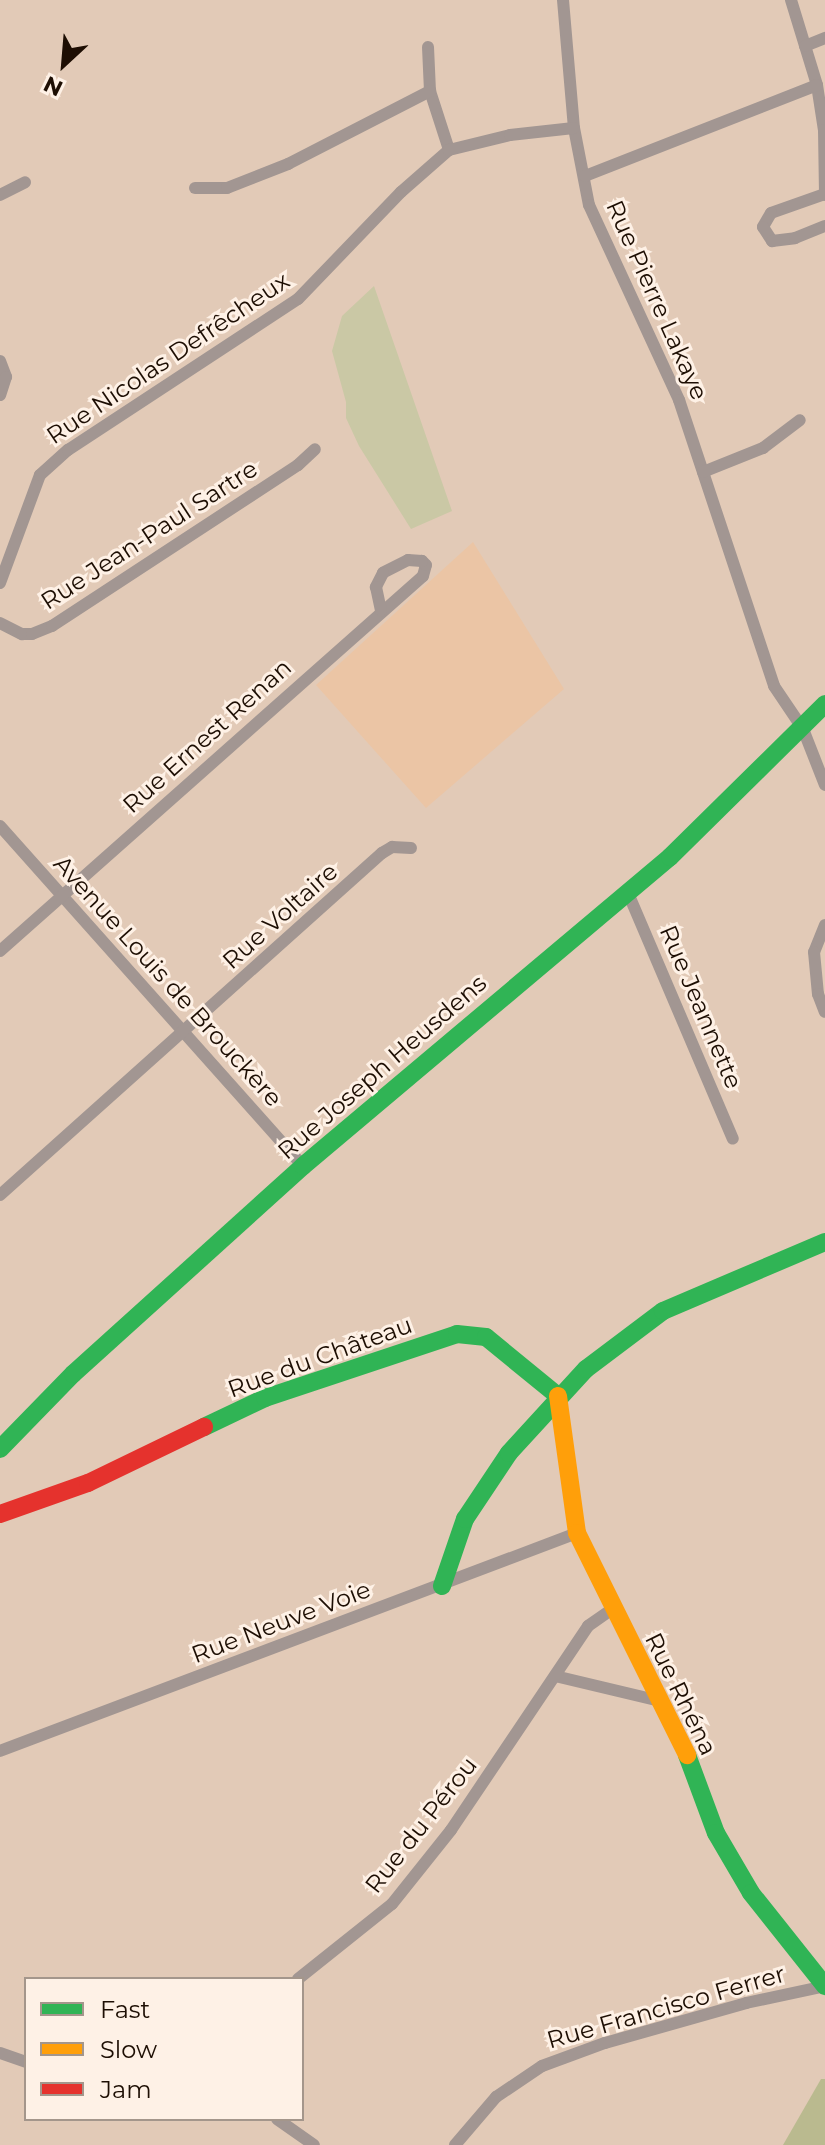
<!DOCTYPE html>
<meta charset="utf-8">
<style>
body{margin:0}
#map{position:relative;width:825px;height:2145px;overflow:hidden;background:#e2cab7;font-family:Montserrat,sans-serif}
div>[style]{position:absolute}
.built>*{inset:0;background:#ebc5a5}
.green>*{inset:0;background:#cac8a5}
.forest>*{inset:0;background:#baba8f}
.street>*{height:12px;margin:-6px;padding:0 6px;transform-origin:6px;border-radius:6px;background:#a29692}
.fast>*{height:18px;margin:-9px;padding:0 9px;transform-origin:9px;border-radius:9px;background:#30b455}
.slow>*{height:18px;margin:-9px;padding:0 9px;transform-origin:9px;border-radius:9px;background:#ff9f0a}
.jam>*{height:18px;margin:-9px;padding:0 9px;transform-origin:9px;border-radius:9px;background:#e5322d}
span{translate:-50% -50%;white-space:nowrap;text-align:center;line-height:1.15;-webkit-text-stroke:6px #fef1e6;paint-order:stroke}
.street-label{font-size:24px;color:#1d0e03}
.legend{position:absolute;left:24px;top:1977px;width:280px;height:144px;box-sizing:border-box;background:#fef1e6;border:2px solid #a4968b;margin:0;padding:10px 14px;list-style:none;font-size:24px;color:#1d0e03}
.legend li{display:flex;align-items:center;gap:16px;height:40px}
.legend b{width:40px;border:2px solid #a4968b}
.north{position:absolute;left:24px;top:24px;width:80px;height:80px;-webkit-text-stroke:6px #fef1e6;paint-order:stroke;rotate:206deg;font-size:22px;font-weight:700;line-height:32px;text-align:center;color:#1d0e03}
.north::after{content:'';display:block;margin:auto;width:28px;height:36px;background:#1d0e03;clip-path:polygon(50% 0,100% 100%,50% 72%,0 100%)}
</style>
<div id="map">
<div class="built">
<div style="clip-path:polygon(473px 542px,564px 689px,426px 808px,316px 685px)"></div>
</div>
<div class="green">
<div style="clip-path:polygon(374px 286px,452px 511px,411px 529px,359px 446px,346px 418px,346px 402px,332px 351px,342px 316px)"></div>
</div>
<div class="forest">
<div style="clip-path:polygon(821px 2079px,825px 2079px,825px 2145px,783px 2145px)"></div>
</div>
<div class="street">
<div style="left:563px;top:0;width:128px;rotate:85.1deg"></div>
<div style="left:574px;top:128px;width:78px;rotate:79deg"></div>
<div style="left:589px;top:205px;width:215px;rotate:65.2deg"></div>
<div style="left:679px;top:400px;width:301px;rotate:71.6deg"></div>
<div style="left:774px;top:686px;width:52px;rotate:56deg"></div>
<div style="left:803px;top:729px;width:60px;rotate:68.6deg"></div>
<div style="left:791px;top:0;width:89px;rotate:73deg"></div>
<div style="left:817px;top:85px;width:46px;rotate:81.2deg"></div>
<div style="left:824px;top:130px;width:65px;rotate:89.1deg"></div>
<div style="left:805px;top:46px;width:22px;rotate:-22deg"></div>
<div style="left:428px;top:47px;width:44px;rotate:87.4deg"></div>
<div style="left:430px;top:91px;width:62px;rotate:72.1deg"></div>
<div style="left:585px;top:176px;width:249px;rotate:-21.4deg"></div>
<div style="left:195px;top:188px;width:32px"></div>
<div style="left:227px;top:188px;width:66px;rotate:-21.5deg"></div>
<div style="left:288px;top:164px;width:160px;rotate:-27.2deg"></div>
<div style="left:825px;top:194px;width:57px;rotate:160.6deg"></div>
<div style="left:771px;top:213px;width:16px;rotate:120deg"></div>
<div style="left:763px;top:227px;width:17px;rotate:57deg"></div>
<div style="left:772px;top:241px;width:23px;rotate:-7deg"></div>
<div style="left:795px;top:238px;width:32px;rotate:-22deg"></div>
<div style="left:0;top:195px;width:28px;rotate:-27deg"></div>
<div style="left:0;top:361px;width:17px;rotate:69deg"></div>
<div style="left:6px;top:377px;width:19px;rotate:108deg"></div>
<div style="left:703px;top:472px;width:65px;rotate:-21.8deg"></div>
<div style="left:763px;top:448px;width:46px;rotate:-37.1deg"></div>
<div style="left:0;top:583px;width:115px;rotate:-69.7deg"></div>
<div style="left:40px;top:475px;width:38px;rotate:-42deg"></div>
<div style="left:68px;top:450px;width:275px;rotate:-33.3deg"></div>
<div style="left:298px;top:299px;width:149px;rotate:-46.1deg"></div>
<div style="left:401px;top:192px;width:64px;rotate:-41.2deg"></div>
<div style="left:449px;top:150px;width:63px;rotate:-13.8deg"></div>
<div style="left:510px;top:135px;width:64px;rotate:-6.2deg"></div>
<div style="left:0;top:623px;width:25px;rotate:27deg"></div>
<div style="left:22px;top:634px;width:10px"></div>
<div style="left:32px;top:634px;width:22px;rotate:-22deg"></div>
<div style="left:52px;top:626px;width:294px;rotate:-33.2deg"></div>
<div style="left:298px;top:465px;width:23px;rotate:-43deg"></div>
<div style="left:0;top:826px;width:455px;rotate:48.3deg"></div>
<div style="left:628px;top:893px;width:267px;rotate:66.9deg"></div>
<div style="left:825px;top:925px;width:29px;rotate:112deg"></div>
<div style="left:814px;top:952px;width:42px;rotate:84.6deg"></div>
<div style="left:818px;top:994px;width:19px;rotate:69deg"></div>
<div style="left:0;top:951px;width:565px;rotate:-41.56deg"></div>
<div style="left:423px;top:576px;width:11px;rotate:-75deg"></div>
<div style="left:426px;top:565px;width:6px;rotate:-135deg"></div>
<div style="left:422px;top:561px;width:14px;rotate:-176deg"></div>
<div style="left:408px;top:560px;width:28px;rotate:153deg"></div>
<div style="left:383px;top:573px;width:16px;rotate:117deg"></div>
<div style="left:376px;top:587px;width:24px;rotate:78deg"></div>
<div style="left:0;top:1195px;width:513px;rotate:-41.84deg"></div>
<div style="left:382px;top:853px;width:12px;rotate:-31deg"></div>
<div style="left:392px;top:847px;width:19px;rotate:3deg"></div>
<div style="left:555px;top:1676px;width:108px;rotate:13.4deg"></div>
<div style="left:0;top:1751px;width:617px;rotate:-20.7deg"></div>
<div style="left:298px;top:1979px;width:120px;rotate:-38.6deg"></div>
<div style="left:392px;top:1904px;width:95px;rotate:-51.4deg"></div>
<div style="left:451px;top:1830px;width:246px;rotate:-56.1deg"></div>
<div style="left:588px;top:1626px;width:29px;rotate:-35deg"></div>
<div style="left:0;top:2053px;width:28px;rotate:19deg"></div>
<div style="left:277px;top:2119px;width:45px;rotate:35.1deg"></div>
<div style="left:455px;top:2145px;width:63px;rotate:-49.5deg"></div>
<div style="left:496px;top:2097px;width:55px;rotate:-34deg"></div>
<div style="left:542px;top:2066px;width:67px;rotate:-20.1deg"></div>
<div style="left:605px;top:2043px;width:147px;rotate:-15.8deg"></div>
<div style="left:746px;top:2003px;width:81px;rotate:-12.1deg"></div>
</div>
<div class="fast">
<div style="left:204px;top:1427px;width:68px;rotate:-25.4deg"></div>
<div style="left:265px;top:1398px;width:202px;rotate:-18.4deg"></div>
<div style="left:457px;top:1334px;width:29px;rotate:6deg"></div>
<div style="left:486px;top:1337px;width:93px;rotate:39.3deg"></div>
<div style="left:0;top:1449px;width:105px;rotate:-45.8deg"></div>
<div style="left:73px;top:1374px;width:310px;rotate:-42.1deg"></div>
<div style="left:303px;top:1166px;width:480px;rotate:-40.1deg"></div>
<div style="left:670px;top:857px;width:218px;rotate:-44.6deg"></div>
<div style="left:442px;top:1586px;width:71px;rotate:-71.1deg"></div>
<div style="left:465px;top:1519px;width:79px;rotate:-56.3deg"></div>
<div style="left:509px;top:1453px;width:114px;rotate:-47.5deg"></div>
<div style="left:586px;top:1369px;width:96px;rotate:-37deg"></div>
<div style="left:663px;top:1311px;width:176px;rotate:-23.1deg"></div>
<div style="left:687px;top:1755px;width:83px;rotate:69.6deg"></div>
<div style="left:716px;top:1833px;width:69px;rotate:59.7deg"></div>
<div style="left:751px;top:1893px;width:119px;rotate:51.5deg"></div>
</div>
<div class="slow">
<div style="left:558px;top:1396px;width:138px;rotate:82.1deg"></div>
<div style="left:577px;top:1533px;width:248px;rotate:63.6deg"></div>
</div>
<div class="jam">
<div style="left:0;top:1514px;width:93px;rotate:-19.4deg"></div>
<div style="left:88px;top:1483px;width:129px;rotate:-25.8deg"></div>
</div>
<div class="street-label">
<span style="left:657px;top:300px;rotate:66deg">Rue Pierre Lakaye</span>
<span style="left:168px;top:358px;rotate:-34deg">Rue Nicolas Defrêcheux</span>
<span style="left:149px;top:535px;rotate:-33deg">Rue Jean-Paul Sartre</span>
<span style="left:207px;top:736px;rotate:-42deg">Rue Ernest Renan</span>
<span style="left:280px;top:916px;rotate:-42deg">Rue Voltaire</span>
<span style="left:168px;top:981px;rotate:48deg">Avenue Louis de Brouckère</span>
<span style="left:701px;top:1007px;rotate:67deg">Rue Jeannette</span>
<span style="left:382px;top:1067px;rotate:-41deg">Rue Joseph Heusdens</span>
<span style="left:320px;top:1357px;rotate:-20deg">Rue du Château</span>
<span style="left:281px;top:1622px;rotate:-21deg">Rue Neuve Voie</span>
<span style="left:681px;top:1694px;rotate:64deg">Rue Rhéna</span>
<span style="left:421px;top:1825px;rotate:-52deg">Rue du Pérou</span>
<span style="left:666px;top:2007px;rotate:-16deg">Rue Francisco Ferrer</span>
</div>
<ul class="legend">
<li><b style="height:10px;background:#30b455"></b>Fast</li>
<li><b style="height:10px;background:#ff9f0a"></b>Slow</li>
<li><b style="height:10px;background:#e5322d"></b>Jam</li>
</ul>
<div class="north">N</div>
</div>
